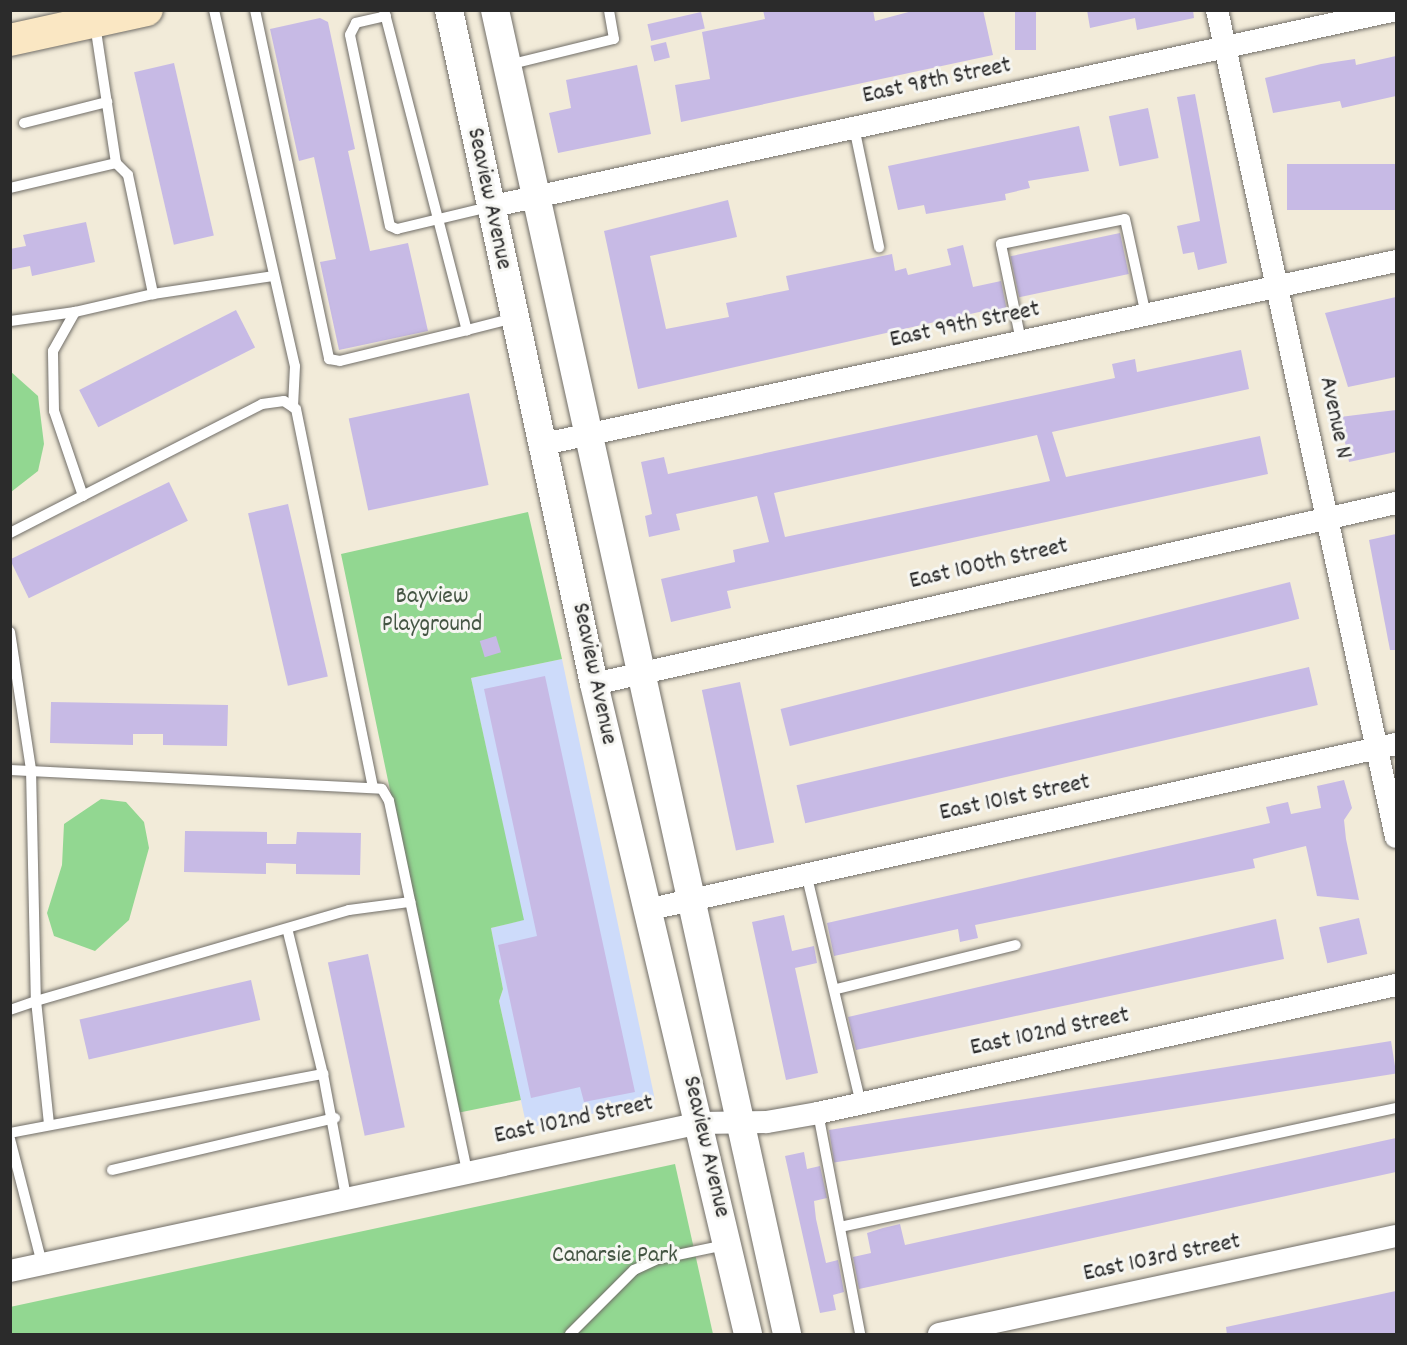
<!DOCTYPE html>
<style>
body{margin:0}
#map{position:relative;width:1407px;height:1345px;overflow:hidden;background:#f2ebd9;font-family:Dekko,sans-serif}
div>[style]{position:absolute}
.built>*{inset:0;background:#cddbfa}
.green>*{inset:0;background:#92d791}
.building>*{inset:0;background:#c7bae5;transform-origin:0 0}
.roads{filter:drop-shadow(0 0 2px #716e68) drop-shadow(0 0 2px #716e68)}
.service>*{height:10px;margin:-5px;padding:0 5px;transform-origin:5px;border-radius:5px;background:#fff}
.minor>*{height:22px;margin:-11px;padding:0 11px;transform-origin:11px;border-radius:11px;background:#fff}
.tertiary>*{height:28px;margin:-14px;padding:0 14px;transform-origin:14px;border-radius:14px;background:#fff}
.secondary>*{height:32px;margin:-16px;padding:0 16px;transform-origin:16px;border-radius:16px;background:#fae7c3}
span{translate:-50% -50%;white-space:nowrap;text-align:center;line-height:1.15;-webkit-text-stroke:6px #f6f6f2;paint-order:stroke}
.street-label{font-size:24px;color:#2b2b2b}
.park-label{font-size:24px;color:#455644}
.frame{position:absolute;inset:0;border:12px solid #2b2b2b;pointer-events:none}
</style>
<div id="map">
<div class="built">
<div style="clip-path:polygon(562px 659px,655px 1100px,527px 1128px,499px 1001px,503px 989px,491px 928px,523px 920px,471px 678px)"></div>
</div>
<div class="green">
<div style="clip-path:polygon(10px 371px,38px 396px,44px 444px,38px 471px,11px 492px)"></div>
<div style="clip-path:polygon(528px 512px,562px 659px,471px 678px,524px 920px,491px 928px,503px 989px,499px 1001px,521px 1100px,457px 1113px,341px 554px)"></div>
<div style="clip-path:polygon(101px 799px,126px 802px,144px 822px,149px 848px,129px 920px,95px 951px,54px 936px,47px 913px,62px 865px,64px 824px)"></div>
<div style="clip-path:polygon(675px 1164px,713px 1334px,11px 1334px,10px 1307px)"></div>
</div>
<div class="building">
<div style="clip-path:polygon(763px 10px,873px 10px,875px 21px,916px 10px,983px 10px,993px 55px,681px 122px,675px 85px,710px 79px,702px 32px,765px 19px)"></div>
<div style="left:1015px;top:10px;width:21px;height:40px"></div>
<div style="clip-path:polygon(1087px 10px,1193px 10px,1194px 18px,1137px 30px,1135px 18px,1090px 28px)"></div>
<div style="left:701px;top:12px;width:17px;height:55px;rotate:77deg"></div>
<div style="clip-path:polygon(320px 18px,328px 22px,355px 149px,348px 151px,370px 251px,408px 243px,428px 331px,339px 350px,320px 262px,336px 259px,314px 157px,299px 161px,270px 29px)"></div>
<div style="left:666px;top:42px;width:16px;height:16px;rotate:76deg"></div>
<div style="clip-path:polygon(1396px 56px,1396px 96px,1342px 108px,1340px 101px,1273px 113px,1265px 78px,1321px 64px,1355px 59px,1356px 65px)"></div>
<div style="left:174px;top:63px;width:177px;height:41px;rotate:77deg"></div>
<div style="clip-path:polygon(637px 65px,651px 134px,558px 153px,549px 113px,571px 108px,566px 80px)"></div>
<div style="clip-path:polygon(1195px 94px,1227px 263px,1198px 270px,1194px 252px,1183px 254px,1177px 226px,1200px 221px,1177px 97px)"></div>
<div style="left:1148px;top:108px;width:51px;height:40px;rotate:78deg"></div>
<div style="clip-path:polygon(1079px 126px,1089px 171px,1028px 181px,1030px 188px,1005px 194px,1006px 200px,926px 214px,924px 205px,898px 210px,888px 166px)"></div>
<div style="left:1396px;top:164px;width:46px;height:109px;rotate:90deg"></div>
<div style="clip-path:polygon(728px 200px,737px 237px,650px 256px,666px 329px,729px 317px,726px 303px,789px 290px,786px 276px,892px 254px,895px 271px,906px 268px,908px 275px,951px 265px,947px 249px,963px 245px,973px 287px,1001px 281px,1008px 316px,990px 320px,988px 310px,638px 389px,604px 231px)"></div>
<div style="clip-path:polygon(86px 222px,95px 262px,32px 276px,30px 266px,10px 270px,10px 249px,26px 246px,23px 235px)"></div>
<div style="left:1120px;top:233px;width:42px;height:112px;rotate:78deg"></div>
<div style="clip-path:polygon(1396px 297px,1396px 377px,1348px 387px,1325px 313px)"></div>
<div style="left:236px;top:310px;width:42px;height:176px;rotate:63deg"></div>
<div style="clip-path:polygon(evenodd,1241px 350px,1249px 389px,1052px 432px,1066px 477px,1260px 436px,1268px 474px,727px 591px,731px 608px,671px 622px,661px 579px,735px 562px,733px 550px,769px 542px,757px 496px,676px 514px,680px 530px,649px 537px,645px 516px,652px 514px,641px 462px,664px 457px,668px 474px,1115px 378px,1112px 364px,1135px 359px,1137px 372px,1241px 350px,1037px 435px,1050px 481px,785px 537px,774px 493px,1037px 435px)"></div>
<div style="left:469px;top:393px;width:94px;height:123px;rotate:78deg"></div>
<div style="clip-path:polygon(1396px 410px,1396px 452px,1349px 462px,1340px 417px)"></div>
<div style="left:169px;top:482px;width:43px;height:177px;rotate:64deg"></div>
<div style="left:288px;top:504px;width:177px;height:41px;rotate:77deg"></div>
<div style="clip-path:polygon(1396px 534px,1396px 650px,1390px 650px,1369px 540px)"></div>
<div style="left:1290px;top:582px;width:38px;height:525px;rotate:76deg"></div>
<div style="left:496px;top:636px;width:17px;height:17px;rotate:73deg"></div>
<div style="left:1309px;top:667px;width:39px;height:526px;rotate:77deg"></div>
<div style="clip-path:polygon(545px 676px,635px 1092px,584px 1102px,580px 1087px,531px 1098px,498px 945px,537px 936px,484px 689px)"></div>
<div style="left:740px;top:682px;width:164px;height:39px;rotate:78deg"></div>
<div style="clip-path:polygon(51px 702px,228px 705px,227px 746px,163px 745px,163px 734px,133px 734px,133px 745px,50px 743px)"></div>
<div style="clip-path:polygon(1344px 780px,1352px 808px,1344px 820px,1346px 839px,1359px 900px,1317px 896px,1306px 846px,1253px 859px,1255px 868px,975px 925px,978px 938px,960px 942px,958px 929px,834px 956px,827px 923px,1270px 823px,1266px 807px,1288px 802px,1291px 814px,1321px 808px,1317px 786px)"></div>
<div style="clip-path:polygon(185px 831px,267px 832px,267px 844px,296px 844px,297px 832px,361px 833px,360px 875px,296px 874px,296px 864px,266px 863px,266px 874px,184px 872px)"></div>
<div style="clip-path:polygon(784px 915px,792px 951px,814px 946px,817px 963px,795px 968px,818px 1073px,786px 1080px,752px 922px)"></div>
<div style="left:1359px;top:918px;width:37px;height:41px;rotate:77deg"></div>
<div style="clip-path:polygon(1276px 919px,1284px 959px,856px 1050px,848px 1017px)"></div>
<div style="left:368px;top:954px;width:177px;height:41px;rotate:78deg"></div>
<div style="left:251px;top:980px;width:41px;height:176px;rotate:77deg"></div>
<div style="left:1391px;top:1041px;width:33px;height:569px;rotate:81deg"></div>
<div style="clip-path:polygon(1396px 1138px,1396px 1172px,859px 1289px,853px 1257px,871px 1253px,867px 1233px,883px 1228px,900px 1224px,905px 1245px)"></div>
<div style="clip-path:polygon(804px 1152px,807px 1169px,820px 1166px,827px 1198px,814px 1201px,816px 1219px,826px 1263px,838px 1260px,844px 1292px,833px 1295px,836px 1310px,820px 1313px,785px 1156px)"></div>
<div style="clip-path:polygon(1396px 1291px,1396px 1335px,1227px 1335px,1226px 1327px)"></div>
</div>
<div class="roads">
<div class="service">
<div style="left:214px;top:10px;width:365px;rotate:77.2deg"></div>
<div style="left:295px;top:366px;width:41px;rotate:92.8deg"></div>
<div style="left:255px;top:10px;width:357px;rotate:78deg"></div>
<div style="left:329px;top:359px;width:11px;rotate:10deg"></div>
<div style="left:340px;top:361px;width:131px;rotate:-13.7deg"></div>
<div style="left:384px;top:10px;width:331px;rotate:75.5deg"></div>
<div style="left:467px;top:330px;width:49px;rotate:-14.3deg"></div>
<div style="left:386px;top:16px;width:31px;rotate:167deg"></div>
<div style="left:356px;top:23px;width:13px;rotate:117deg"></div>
<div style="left:350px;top:35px;width:195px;rotate:78.2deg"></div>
<div style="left:390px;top:226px;width:8px;rotate:23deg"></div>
<div style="left:397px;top:229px;width:95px;rotate:-13.4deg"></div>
<div style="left:508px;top:65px;width:109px;rotate:-13.8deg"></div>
<div style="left:614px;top:39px;width:29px;rotate:-100deg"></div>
<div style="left:24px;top:123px;width:86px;rotate:-14.2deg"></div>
<div style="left:854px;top:127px;width:123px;rotate:78.2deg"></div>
<div style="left:116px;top:163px;width:17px;rotate:45deg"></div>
<div style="left:128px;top:175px;width:122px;rotate:78.1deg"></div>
<div style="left:153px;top:294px;width:121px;rotate:-8.5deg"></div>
<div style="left:10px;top:188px;width:109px;rotate:-13.3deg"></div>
<div style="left:116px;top:163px;width:141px;rotate:-98.6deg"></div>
<div style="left:10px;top:321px;width:66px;rotate:-7.9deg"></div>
<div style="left:1021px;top:341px;width:99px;rotate:-101.7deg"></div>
<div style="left:1001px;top:244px;width:126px;rotate:-11.4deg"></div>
<div style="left:1125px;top:219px;width:98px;rotate:77.7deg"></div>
<div style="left:83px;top:496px;width:90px;rotate:-108.8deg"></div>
<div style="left:54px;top:411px;width:60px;rotate:-91deg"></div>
<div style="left:53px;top:351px;width:45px;rotate:-60.6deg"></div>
<div style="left:75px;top:312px;width:80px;rotate:-13deg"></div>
<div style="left:10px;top:533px;width:283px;rotate:-27.1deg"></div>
<div style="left:262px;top:404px;width:22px;rotate:-8deg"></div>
<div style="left:284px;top:401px;width:14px;rotate:34deg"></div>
<div style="left:296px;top:409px;width:386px;rotate:78.5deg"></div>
<div style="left:10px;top:632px;width:139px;rotate:81.3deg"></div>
<div style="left:31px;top:769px;width:232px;rotate:88.8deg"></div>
<div style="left:36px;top:1001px;width:28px;rotate:161deg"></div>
<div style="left:10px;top:770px;width:372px;rotate:2.9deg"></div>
<div style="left:382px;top:789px;width:14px;rotate:60deg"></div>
<div style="left:389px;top:801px;width:378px;rotate:78.1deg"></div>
<div style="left:806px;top:873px;width:236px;rotate:76.6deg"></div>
<div style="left:288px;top:932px;width:146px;rotate:76.2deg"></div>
<div style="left:837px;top:989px;width:184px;rotate:-13.8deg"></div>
<div style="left:818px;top:1113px;width:225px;rotate:79.2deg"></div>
<div style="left:49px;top:1124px;width:124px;rotate:-96deg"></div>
<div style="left:36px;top:1001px;width:326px;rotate:-16.2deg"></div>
<div style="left:349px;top:910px;width:62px;rotate:-7.5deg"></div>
<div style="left:10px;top:1133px;width:319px;rotate:-10.7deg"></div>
<div style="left:323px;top:1074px;width:125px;rotate:79.4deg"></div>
<div style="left:10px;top:1139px;width:129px;rotate:75.6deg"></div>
<div style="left:112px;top:1170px;width:229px;rotate:-13.1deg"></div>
<div style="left:840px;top:1227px;width:569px;rotate:-12.08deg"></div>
<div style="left:570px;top:1334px;width:91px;rotate:-45deg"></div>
<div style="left:634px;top:1270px;width:26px;rotate:-25deg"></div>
<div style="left:658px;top:1259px;width:68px;rotate:-11.8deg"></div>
</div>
<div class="minor">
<div style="left:1217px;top:10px;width:846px;rotate:77.79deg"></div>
<div style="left:489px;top:207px;width:928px;rotate:-12.25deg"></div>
<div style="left:544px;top:444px;width:871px;rotate:-12.12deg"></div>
<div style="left:594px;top:684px;width:822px;rotate:-12.72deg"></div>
<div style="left:646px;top:910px;width:768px;rotate:-12.48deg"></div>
<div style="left:10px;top:1271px;width:706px;rotate:-12.11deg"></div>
<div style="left:700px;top:1123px;width:67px;rotate:-0.9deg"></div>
<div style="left:767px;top:1122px;width:52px;rotate:-10deg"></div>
<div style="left:818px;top:1113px;width:592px;rotate:-12.49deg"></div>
<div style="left:939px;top:1334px;width:467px;rotate:-12.1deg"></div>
</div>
<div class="tertiary">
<div style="left:449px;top:10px;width:689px;rotate:77.86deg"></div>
<div style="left:594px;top:684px;width:668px;rotate:76.67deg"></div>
<div style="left:495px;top:10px;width:1356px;rotate:77.56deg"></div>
</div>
<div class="secondary">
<div style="left:10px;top:40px;width:140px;rotate:-12.4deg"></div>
</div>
</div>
<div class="street-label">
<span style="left:937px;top:82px;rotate:-12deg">East 98th Street</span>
<span style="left:488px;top:199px;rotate:78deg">Seaview Avenue</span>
<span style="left:965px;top:326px;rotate:-12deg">East 99th Street</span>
<span style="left:1334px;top:418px;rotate:78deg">Avenue N</span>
<span style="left:989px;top:565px;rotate:-13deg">East 100th Street</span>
<span style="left:593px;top:674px;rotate:78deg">Seaview Avenue</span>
<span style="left:1015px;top:799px;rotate:-12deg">East 101st Street</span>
<span style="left:1050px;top:1033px;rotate:-12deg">East 102nd Street</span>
<span style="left:574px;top:1121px;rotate:-12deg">East 102nd Street</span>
<span style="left:705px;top:1147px;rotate:77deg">Seaview Avenue</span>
<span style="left:1162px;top:1259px;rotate:-12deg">East 103rd Street</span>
</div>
<div class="park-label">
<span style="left:432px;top:612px">Bayview<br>Playground</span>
<span style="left:615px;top:1257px">Canarsie Park</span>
</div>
<div class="frame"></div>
</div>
